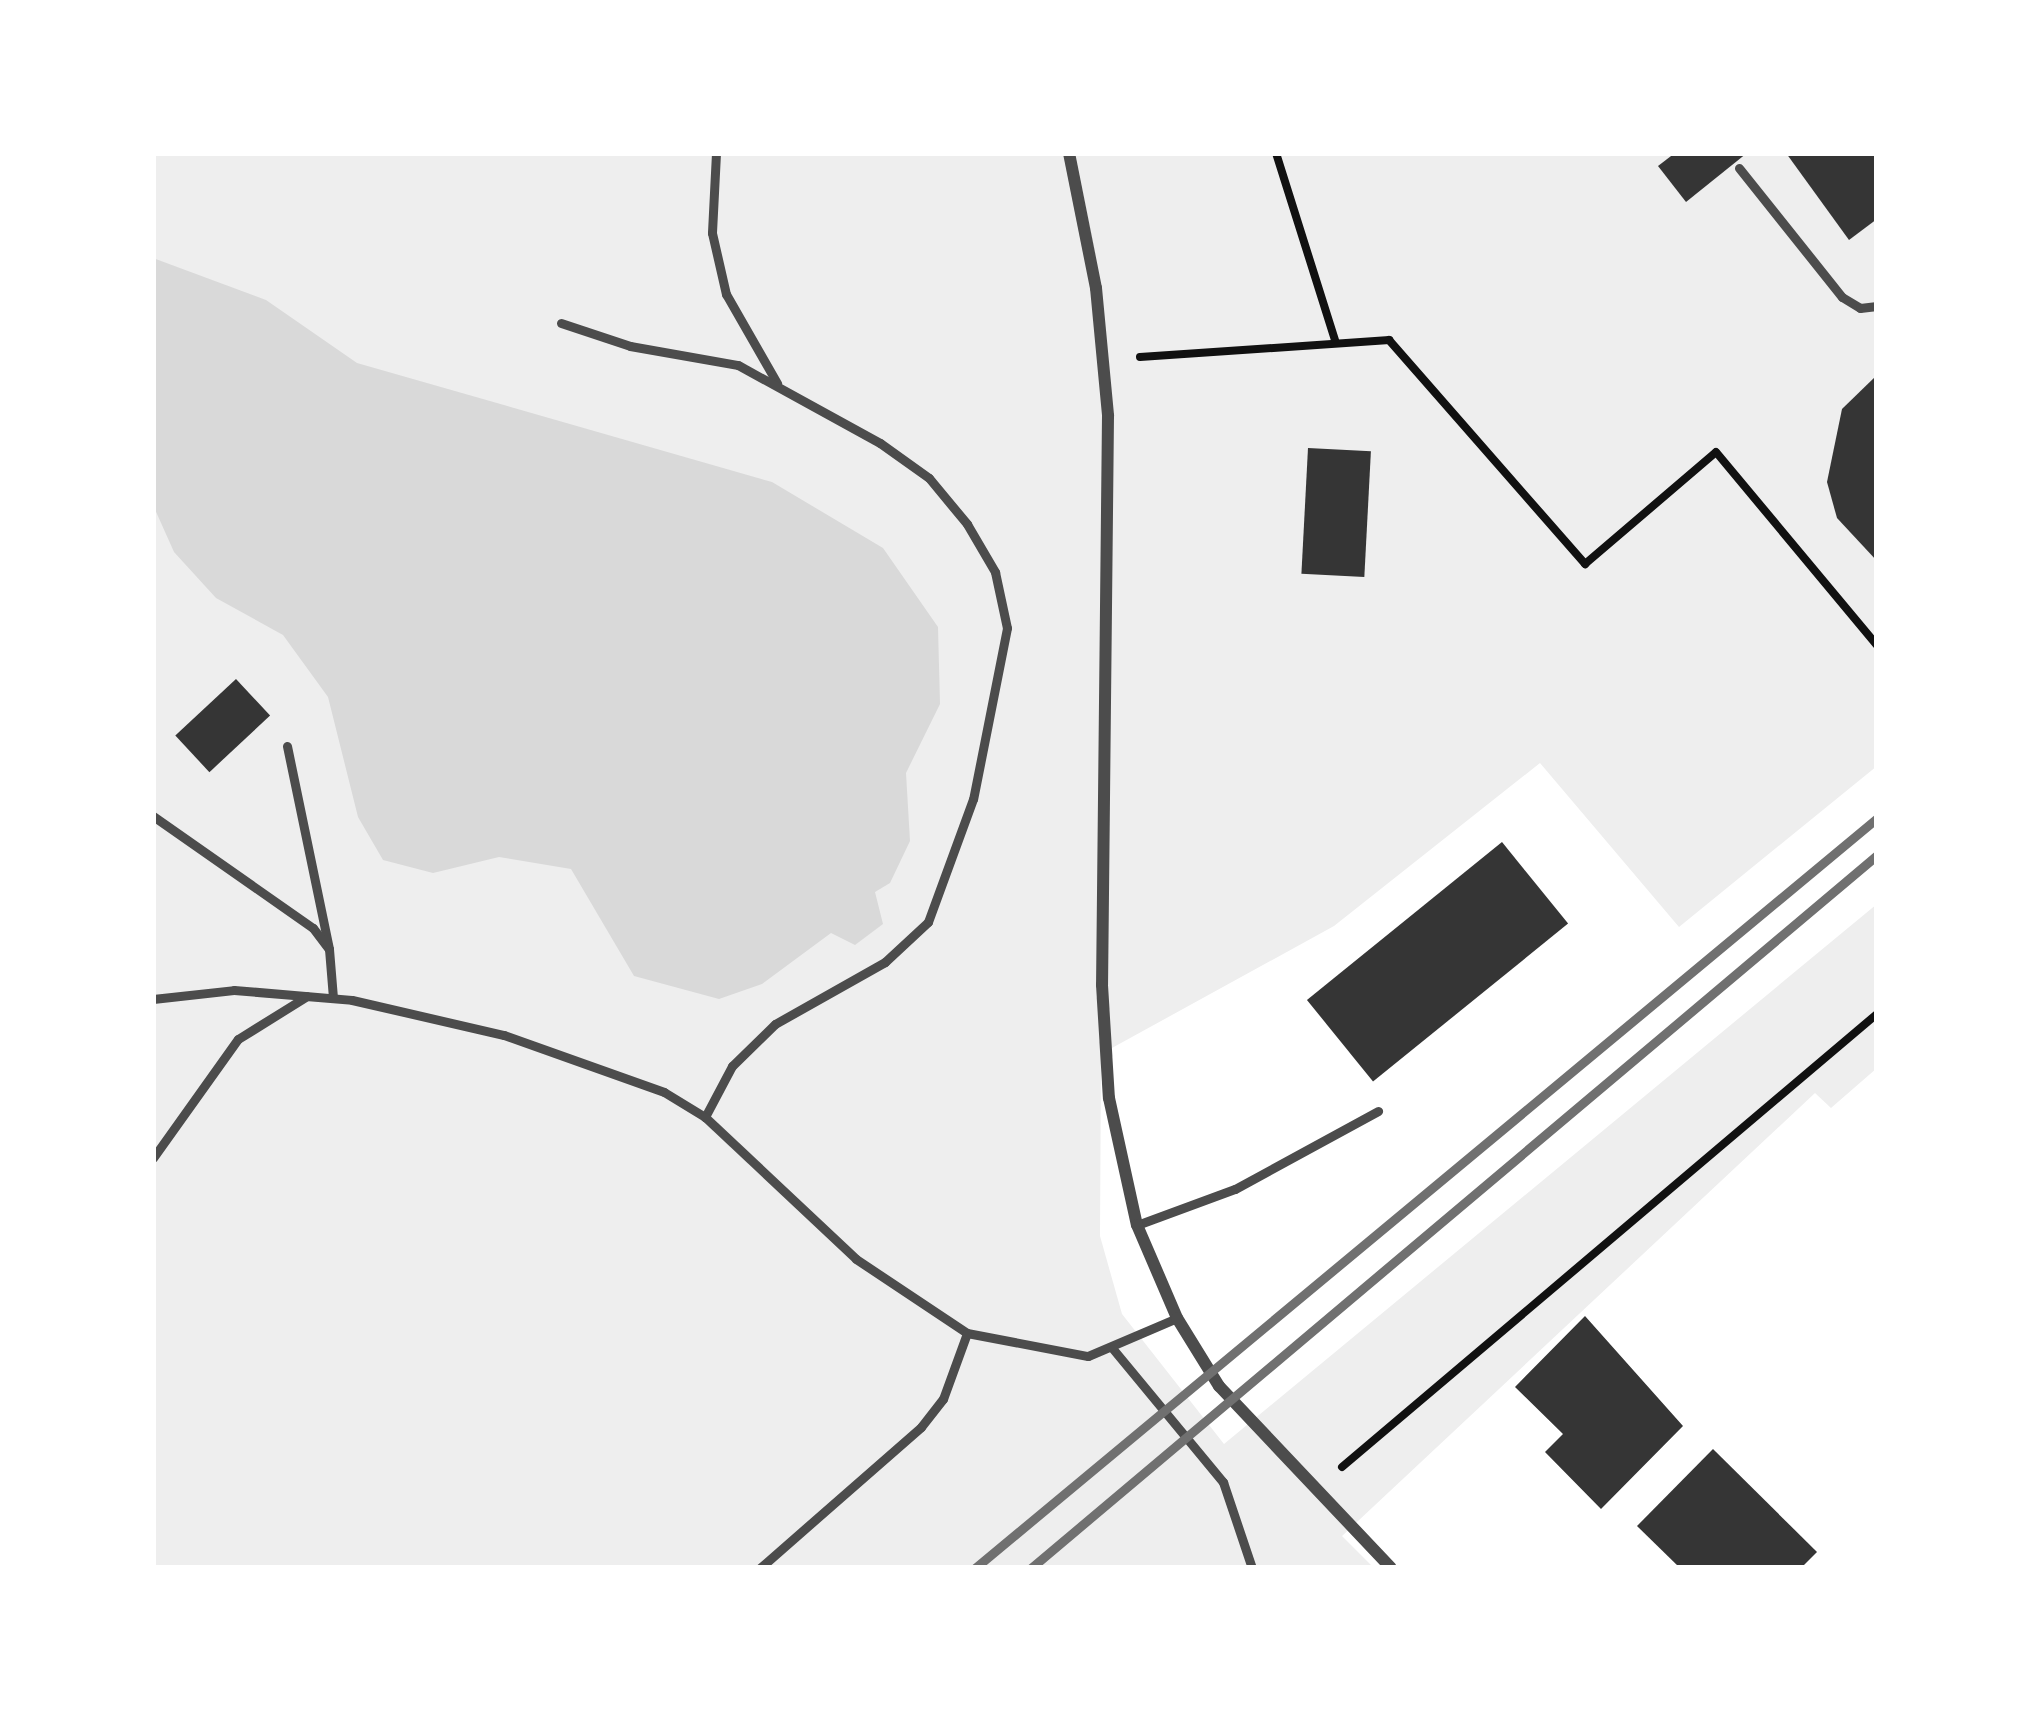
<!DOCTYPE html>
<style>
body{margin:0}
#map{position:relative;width:2030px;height:1721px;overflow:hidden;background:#fff;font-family:"DM Sans",sans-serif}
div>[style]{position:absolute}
.green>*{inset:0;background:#eee}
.water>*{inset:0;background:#d9d9d9}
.building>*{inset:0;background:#353535;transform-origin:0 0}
.path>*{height:8px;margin:-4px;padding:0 4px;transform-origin:4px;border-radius:4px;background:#111}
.service>*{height:9px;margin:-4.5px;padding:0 4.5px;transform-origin:4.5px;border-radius:4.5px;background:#4c4c4c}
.minor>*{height:12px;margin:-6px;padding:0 6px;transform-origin:6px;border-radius:6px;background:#4c4c4c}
.rail>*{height:9px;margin:-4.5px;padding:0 4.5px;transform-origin:4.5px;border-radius:4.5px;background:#707070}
span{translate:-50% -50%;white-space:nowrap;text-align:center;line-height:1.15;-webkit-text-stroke:12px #fff;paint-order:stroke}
.frame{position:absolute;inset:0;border:156px solid #fff;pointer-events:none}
</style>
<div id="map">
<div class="green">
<div style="clip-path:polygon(153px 153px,1877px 153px,1877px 766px,1679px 927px,1540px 763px,1334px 926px,1101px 1054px,1100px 1236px,1122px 1314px,1224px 1444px,1877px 904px,1877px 1068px,1831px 1108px,1815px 1093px,1342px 1536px,1374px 1568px,153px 1568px)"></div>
</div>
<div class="water">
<div style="clip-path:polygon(153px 258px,266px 300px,357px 363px,772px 482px,883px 548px,938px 627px,940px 704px,906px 773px,910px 841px,890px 883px,875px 892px,883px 924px,855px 945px,831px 933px,762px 984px,719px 999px,634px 976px,571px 869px,499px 857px,433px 873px,383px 860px,358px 817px,328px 697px,283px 635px,216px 598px,174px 552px,153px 505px)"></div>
</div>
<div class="building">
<div style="clip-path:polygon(1675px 153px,1747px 153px,1686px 202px,1658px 166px)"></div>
<div style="clip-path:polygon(1786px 153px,1877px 153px,1877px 219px,1849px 240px)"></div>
<div style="clip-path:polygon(1877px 375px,1877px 561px,1837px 518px,1827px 482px,1842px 409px)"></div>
<div style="left:1308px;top:448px;width:63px;height:126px;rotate:3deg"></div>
<div style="left:236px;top:679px;width:50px;height:83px;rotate:47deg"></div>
<div style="left:1502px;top:842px;width:105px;height:251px;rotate:51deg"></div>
<div style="clip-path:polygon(1585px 1316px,1683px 1426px,1601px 1509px,1545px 1452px,1563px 1434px,1515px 1387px)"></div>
<div style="clip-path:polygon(1713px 1449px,1817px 1552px,1801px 1568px,1680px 1568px,1637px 1526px)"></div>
</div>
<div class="path">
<div style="left:1276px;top:153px;width:199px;rotate:72.5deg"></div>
<div style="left:1140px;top:357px;width:250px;rotate:-3.9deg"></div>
<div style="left:1389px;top:340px;width:298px;rotate:48.8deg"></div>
<div style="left:1585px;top:564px;width:172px;rotate:-40.5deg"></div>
<div style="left:1716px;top:452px;width:251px;rotate:50.2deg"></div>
<div style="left:1342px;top:1467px;width:701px;rotate:-40.26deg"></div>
</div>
<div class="service">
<div style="left:716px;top:153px;width:80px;rotate:92.9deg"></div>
<div style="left:712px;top:233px;width:63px;rotate:77.1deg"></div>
<div style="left:726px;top:294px;width:103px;rotate:60.2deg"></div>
<div style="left:1739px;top:168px;width:165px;rotate:51.4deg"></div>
<div style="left:1842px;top:297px;width:21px;rotate:31deg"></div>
<div style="left:1860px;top:308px;width:17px;rotate:-7deg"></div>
<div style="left:561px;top:323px;width:73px;rotate:18.4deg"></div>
<div style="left:630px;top:346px;width:110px;rotate:10deg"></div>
<div style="left:738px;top:365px;width:162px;rotate:28.8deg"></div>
<div style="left:880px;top:443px;width:60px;rotate:35.5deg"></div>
<div style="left:929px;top:478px;width:60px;rotate:50.4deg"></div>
<div style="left:967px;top:524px;width:56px;rotate:59.7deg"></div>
<div style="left:995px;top:572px;width:57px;rotate:77.9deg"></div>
<div style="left:1007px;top:628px;width:174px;rotate:101.2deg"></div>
<div style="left:973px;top:799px;width:131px;rotate:110.1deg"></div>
<div style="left:928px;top:922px;width:59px;rotate:137.1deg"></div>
<div style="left:885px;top:962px;width:126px;rotate:150.6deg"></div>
<div style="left:775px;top:1024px;width:60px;rotate:135.7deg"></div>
<div style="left:732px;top:1066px;width:58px;rotate:117.9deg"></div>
<div style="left:287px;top:746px;width:207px;rotate:78.3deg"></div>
<div style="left:153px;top:816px;width:195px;rotate:35deg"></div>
<div style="left:313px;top:928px;width:26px;rotate:53deg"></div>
<div style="left:329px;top:949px;width:49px;rotate:85.3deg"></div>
<div style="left:153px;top:999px;width:81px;rotate:-6.3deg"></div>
<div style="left:234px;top:990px;width:118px;rotate:4.8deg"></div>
<div style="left:352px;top:1000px;width:156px;rotate:13deg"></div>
<div style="left:504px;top:1035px;width:170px;rotate:19.6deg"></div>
<div style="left:664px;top:1092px;width:48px;rotate:31.4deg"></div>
<div style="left:705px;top:1117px;width:207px;rotate:43.2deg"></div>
<div style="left:856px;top:1259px;width:133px;rotate:33.7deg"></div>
<div style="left:967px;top:1333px;width:123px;rotate:10.8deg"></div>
<div style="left:1088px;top:1356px;width:97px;rotate:-23.1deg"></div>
<div style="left:153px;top:1158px;width:146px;rotate:-54.5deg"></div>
<div style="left:238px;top:1039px;width:81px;rotate:-31.9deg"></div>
<div style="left:1137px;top:1225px;width:104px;rotate:-20.2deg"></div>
<div style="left:1235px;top:1189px;width:163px;rotate:-28.6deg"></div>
<div style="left:1113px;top:1349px;width:173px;rotate:50.4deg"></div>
<div style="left:1223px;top:1482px;width:91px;rotate:71.4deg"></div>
<div style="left:760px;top:1568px;width:214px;rotate:-41.2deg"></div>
<div style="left:921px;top:1427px;width:36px;rotate:-52deg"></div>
<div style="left:943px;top:1399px;width:70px;rotate:-70deg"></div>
</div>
<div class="minor">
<div style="left:1069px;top:153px;width:138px;rotate:78.7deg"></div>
<div style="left:1096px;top:288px;width:129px;rotate:84.6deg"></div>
<div style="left:1108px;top:416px;width:569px;rotate:90.6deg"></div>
<div style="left:1102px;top:985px;width:113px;rotate:86.5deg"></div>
<div style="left:1109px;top:1098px;width:130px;rotate:77.6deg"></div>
<div style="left:1137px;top:1225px;width:101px;rotate:66.7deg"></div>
<div style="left:1177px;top:1318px;width:80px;rotate:58.3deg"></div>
<div style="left:1219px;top:1386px;width:250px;rotate:46.6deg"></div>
</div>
<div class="rail">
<div style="left:975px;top:1568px;width:1173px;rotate:-39.74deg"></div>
<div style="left:1031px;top:1568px;width:1106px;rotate:-40.12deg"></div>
</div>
<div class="frame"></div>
</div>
